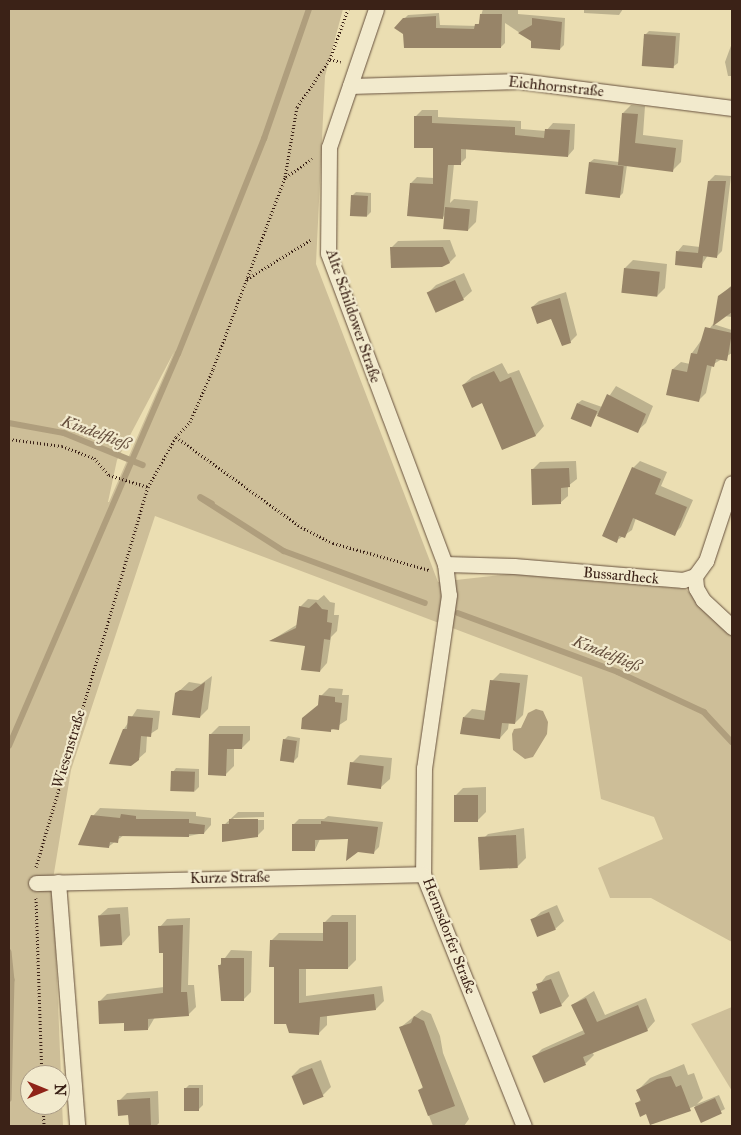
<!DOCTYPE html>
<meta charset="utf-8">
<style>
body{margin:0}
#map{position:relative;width:741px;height:1135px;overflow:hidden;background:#ebdeb2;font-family:"IM FELL Great Primer",serif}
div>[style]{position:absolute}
.green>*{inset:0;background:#cdbe98}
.water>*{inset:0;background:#af9e7d}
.shadow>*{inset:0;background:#0003}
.stream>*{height:5.5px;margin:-2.75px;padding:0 2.75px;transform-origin:2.75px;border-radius:2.75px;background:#af9e7d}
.building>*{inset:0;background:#978468;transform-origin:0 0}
.path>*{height:3px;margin-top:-1.5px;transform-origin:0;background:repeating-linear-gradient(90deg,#3b2217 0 1px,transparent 0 3.5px)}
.roads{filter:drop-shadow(0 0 1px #67513e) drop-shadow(0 0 1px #67513e)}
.street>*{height:15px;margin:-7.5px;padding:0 7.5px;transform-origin:7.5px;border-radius:7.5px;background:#f2eacd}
span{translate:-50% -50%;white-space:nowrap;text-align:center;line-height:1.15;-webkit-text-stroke:4.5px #f2eacd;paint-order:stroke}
.street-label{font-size:15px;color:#3b2217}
.water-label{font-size:16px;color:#644d3b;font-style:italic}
.frame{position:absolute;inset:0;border:10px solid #3b2217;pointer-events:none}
.north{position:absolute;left:20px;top:1065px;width:50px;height:50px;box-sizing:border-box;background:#f2eacd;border:1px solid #a99a84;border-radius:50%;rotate:90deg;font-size:14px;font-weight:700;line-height:20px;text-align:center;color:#3b2217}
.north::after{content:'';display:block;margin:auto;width:18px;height:22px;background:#8f2418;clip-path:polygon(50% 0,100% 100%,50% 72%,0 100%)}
</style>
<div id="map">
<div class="green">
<div style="clip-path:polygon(evenodd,9px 9px,343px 9px,325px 76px,316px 264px,438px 582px,511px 574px,686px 589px,732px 637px,732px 942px,651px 898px,610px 898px,598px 868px,663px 839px,654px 817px,601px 799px,582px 677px,155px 516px,71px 770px,53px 879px,63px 1126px,9px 1126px,9px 9px,174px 352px,109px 502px,108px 502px,117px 460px,174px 352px,9px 9px,30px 1075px,60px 1075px,60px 1105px,30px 1105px,30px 1075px)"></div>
<div style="clip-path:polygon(732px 1007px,732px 1091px,691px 1024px)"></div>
</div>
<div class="water">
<div style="clip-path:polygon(536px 709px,543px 711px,548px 722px,547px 734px,533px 757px,525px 759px,513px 750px,512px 734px,514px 729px,521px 728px,528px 713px)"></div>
</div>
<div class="shadow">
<div style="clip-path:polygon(483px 9px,518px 9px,518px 14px,565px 18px,564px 45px,560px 49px,532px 41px,505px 23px,505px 43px,501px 47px,404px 19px,408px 15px,439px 13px,440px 25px,478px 26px)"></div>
<div style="clip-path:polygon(584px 9px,623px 9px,619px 15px,584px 13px)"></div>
<div style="clip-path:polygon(732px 9px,732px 76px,728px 76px,725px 62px,732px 43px)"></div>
<div style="clip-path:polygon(649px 31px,680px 33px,678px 63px,674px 66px,645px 35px)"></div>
<div style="clip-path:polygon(631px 105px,645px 106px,643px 135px,683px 140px,681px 162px,673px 170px,627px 165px,623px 193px,619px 197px,590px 162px,594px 159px,619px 162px,623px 113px)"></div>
<div style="clip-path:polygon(422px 110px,438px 110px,438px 117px,521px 121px,521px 129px,546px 131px,553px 123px,575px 124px,574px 149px,568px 156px,466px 149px,466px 158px,460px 164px,454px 164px,450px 203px,454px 199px,478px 201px,476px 222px,468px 230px,445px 215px,443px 217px,411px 183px,417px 177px,434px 178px,434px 147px,416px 116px)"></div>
<div style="clip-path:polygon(715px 175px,731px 176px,722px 251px,716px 257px,708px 255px,701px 266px,678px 251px,683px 245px,700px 247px,709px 181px)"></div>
<div style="clip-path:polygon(356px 192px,371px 193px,371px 212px,367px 216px,352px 196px)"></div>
<div style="clip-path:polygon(450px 240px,456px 256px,450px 262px,391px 248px,398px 241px)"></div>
<div style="clip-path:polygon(633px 260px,667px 264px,665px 288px,657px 296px,622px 292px,625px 268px)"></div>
<div style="clip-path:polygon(464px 273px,472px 291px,463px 299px,428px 293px,436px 285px)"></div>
<div style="clip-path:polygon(732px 285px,732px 317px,716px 315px,719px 297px)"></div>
<div style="clip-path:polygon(566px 292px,577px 335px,570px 342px,552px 317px,532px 307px,539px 301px)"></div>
<div style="clip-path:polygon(713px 324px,732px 330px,732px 353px,712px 365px,706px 393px,698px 401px,668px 394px,673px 369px,681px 362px,690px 364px,692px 353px)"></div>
<div style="clip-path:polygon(502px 363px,508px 374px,519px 370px,544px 426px,536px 435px,503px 449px,482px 402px,463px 385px,472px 377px)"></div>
<div style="clip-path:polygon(616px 386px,653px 406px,646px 423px,637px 431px,597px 414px,590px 425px,578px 403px,582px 400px,602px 407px)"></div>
<div style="clip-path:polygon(576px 461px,577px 479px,568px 486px,568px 496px,560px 503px,532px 470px,540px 462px)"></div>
<div style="clip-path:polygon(640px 461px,667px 472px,661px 486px,693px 500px,681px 527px,674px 534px,636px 518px,632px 530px,616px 541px,633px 468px)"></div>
<div style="clip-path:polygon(324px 595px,330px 602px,335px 603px,334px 615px,339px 615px,337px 631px,331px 637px,327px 663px,320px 671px,306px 645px,272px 640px,298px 624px,300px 607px,308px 599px,318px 600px)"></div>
<div style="clip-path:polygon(500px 673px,528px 675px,523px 715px,515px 723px,509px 722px,508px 729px,500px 738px,464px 717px,472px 709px,487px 711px,492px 681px)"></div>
<div style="clip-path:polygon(212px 676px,208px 709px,200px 717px,176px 694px,189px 682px,201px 684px)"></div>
<div style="clip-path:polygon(329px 688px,343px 689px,342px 695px,349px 695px,347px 720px,330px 731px,303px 719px,320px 704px,321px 696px)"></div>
<div style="clip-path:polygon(137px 709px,160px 711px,158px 729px,147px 736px,146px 752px,138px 759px,124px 729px)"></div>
<div style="clip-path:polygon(219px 726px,250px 726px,250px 740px,242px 748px,234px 748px,234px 766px,226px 774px,211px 734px)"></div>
<div style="clip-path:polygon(288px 736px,300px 738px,298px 757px,294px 761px,284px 740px)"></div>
<div style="clip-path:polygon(360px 755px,392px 758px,390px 779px,381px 787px,352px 763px)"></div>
<div style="clip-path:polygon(176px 768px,199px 769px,199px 787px,195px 791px,173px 772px)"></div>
<div style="clip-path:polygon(486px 787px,486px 812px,478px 820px,455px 796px,463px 788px)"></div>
<div style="clip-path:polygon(100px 808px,196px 812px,196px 816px,211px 818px,211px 825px,204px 833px,189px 836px,124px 835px,108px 847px,93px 816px)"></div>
<div style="clip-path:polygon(evenodd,238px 812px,264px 812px,264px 829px,257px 836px,224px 825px,238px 812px,264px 817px,264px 820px,232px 820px,234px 818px,264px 817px)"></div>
<div style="clip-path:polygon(328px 816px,383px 822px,379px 847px,374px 852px,349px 838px,320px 839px,315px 850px,293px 825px,299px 819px,324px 819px)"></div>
<div style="clip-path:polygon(524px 828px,526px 858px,517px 867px,480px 842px,488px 834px)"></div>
<div style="clip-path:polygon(557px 905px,564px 921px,555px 929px,532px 920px,541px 912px)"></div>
<div style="clip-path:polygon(128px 907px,130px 935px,122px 944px,99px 916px,108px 908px)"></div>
<div style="clip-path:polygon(332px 915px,356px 915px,356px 960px,348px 968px,306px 968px,306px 996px,382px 986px,384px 1001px,376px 1009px,327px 1015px,327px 1025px,319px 1033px,290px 1032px,271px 941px,279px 933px,324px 933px,324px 923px)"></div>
<div style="clip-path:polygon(190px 918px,188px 985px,194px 985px,196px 1007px,188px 1015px,155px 1017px,148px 1029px,125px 1022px,99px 1002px,107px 994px,164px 987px,164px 951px,160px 927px,167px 919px)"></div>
<div style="clip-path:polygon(231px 950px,252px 951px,251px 992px,243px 1000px,219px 966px)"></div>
<div style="clip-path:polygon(559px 971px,569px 996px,561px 1005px,533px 993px,546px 976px)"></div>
<div style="clip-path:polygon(594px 991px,605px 1015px,646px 998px,655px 1021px,647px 1030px,592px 1052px,594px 1055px,586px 1063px,544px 1081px,534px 1057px,542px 1049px,584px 1030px,572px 1005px)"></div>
<div style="clip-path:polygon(422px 1010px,431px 1014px,440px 1036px,443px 1053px,469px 1119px,464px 1126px,433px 1126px,419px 1090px,424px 1086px,401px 1027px)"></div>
<div style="clip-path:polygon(321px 1060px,331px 1087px,323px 1095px,292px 1076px,300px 1068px)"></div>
<div style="clip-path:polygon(684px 1064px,688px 1075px,694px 1073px,703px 1098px,697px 1104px,719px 1095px,725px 1109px,701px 1121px,695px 1106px,651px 1124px,647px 1113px,636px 1104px,641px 1099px,638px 1090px,650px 1078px)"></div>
<div style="clip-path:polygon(189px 1085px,203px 1085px,203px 1105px,199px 1109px,185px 1089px)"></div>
<div style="clip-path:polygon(158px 1091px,159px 1123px,156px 1126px,130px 1126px,129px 1114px,119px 1101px,127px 1093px)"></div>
</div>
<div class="stream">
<div style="left:9px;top:423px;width:56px;rotate:10.3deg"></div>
<div style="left:64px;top:433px;width:85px;rotate:22.1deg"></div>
<div style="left:212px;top:504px;width:13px;rotate:-151deg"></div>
<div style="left:201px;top:498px;width:98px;rotate:32.6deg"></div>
<div style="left:284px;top:551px;width:150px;rotate:20.2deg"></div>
<div style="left:458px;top:613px;width:171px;rotate:20.2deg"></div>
<div style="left:618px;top:672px;width:95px;rotate:24.9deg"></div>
<div style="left:704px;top:712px;width:41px;rotate:47deg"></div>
<div style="left:9px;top:746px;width:427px;rotate:-66.7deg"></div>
<div style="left:178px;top:354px;width:232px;rotate:-68.2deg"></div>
<div style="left:264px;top:139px;width:138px;rotate:-70.9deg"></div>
<div style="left:9px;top:952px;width:28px;rotate:84deg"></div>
<div style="left:12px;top:980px;width:119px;rotate:91.4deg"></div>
</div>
<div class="building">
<div style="clip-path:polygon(480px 14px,502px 14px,501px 48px,404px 48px,403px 34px,394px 28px,403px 18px,436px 16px,436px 28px,474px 29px,475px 24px,479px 24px)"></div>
<div style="clip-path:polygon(532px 18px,562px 22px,560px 50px,531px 48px,531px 41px,518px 33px,532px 25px)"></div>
<div style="left:644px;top:34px;width:32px;height:32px;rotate:4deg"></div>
<div style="clip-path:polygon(622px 113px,638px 114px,635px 143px,676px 148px,673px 172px,618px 165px)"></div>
<div style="clip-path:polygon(414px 116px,432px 116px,432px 123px,515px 127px,515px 135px,544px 138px,545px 129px,570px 130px,568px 157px,461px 149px,461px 165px,448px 165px,443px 219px,407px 216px,410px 183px,433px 184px,433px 148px,414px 148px)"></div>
<div style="left:589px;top:162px;width:35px;height:32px;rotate:7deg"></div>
<div style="clip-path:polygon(708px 181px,726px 181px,717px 258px,703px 256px,702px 268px,675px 265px,676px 251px,698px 253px)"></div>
<div style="left:351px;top:195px;width:17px;height:21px;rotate:3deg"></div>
<div style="left:445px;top:207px;width:25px;height:22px;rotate:5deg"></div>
<div style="clip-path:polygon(390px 247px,443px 247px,450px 263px,442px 267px,391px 268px)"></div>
<div style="left:624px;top:268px;width:36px;height:25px;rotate:6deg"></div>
<div style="left:455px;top:280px;width:22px;height:31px;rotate:66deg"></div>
<div style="clip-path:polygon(732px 286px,732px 312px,713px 326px,718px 296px)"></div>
<div style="clip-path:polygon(560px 298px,571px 343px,562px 346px,551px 319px,537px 324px,531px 307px)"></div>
<div style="clip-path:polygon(705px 327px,732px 333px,727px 361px,716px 359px,714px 367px,707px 365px,699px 402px,666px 395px,672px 369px,687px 372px,691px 353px,697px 354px)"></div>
<div style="clip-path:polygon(494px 371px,500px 382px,511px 377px,536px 436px,502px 450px,482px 403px,472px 408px,462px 385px)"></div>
<div style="clip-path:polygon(607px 394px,646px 414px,638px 433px,597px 416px)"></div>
<div style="left:577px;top:403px;width:22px;height:17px;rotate:22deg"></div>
<div style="clip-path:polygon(632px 467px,661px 479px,655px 494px,687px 507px,675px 536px,633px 518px,625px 538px,619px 536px,617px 543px,602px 536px)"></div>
<div style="clip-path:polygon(569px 468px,570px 487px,561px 488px,561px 504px,532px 505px,531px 469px)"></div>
<div style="clip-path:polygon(316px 602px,322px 609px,328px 610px,327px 622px,332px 623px,330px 640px,324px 639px,320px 672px,301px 670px,305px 646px,269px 641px,296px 628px,299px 606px,309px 608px)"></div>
<div style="clip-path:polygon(490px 680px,520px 683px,515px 724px,502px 723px,500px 739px,460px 734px,463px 717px,484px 720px)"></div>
<div style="clip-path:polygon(205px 682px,200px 718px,172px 715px,175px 693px,180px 690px,192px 691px)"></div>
<div style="clip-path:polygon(319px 695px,335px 697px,335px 702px,342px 703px,339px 730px,331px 729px,331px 732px,301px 729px,302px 718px,318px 705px)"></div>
<div style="clip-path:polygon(128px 716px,153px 718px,151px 737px,141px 736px,139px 760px,131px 766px,109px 764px,123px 729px,127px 729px)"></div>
<div style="clip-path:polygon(209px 734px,243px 734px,242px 749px,227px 749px,226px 776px,208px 775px)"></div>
<div style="left:283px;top:739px;width:14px;height:22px;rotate:8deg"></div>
<div style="left:350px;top:762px;width:34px;height:23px;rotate:7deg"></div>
<div style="left:171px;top:771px;width:24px;height:20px;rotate:2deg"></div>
<div style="left:454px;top:795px;width:24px;height:27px"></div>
<div style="clip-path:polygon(121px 814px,136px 816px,136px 819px,189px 819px,189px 823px,205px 825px,204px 834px,189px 834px,189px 837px,119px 836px,118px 843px,110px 842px,109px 848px,78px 845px,91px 815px,120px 818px)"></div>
<div style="clip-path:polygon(229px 819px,258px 819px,258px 837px,222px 842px,222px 824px,229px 824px)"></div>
<div style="clip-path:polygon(321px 821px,378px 827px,374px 854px,358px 852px,346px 861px,348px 839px,315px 840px,315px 851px,292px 851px,292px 824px,321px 824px)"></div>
<div style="left:516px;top:835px;width:33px;height:38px;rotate:87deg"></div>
<div style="left:549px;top:912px;width:19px;height:20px;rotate:69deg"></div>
<div style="left:120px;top:914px;width:31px;height:22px;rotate:86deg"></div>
<div style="clip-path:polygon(323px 922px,348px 922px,348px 969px,299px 969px,299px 1003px,374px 994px,376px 1010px,320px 1017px,319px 1035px,289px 1033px,286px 1024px,274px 1024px,274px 967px,269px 967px,270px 940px,323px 941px)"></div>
<div style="clip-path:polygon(183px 925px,181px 992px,187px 992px,189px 1016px,148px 1019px,148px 1030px,124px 1031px,124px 1023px,99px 1024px,98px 1001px,163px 993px,163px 953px,159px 953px,158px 926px)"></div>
<div style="clip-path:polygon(221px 958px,244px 958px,244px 1001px,221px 1001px,218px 965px,221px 965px)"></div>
<div style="clip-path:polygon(551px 979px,562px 1006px,540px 1014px,532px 992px,538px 990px,536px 984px)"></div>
<div style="clip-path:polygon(586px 998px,597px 1022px,638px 1005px,648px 1031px,583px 1057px,586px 1065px,544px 1083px,532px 1056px,585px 1034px,571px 1005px)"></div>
<div style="clip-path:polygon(414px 1016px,424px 1021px,455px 1106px,428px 1116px,418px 1090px,423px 1088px,399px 1027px,411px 1023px)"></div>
<div style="left:312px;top:1068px;width:31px;height:22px;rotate:68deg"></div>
<div style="clip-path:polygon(671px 1076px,676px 1087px,681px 1085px,691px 1111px,650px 1125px,646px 1114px,640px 1117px,635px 1103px,641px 1101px,636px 1090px,657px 1079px)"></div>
<div style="left:184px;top:1088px;width:15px;height:23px"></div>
<div style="clip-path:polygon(150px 1098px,151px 1126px,129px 1126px,128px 1115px,118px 1116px,117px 1100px)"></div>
<div style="left:715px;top:1098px;width:17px;height:23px;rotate:66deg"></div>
</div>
<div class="path">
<div style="left:330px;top:59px;width:11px;rotate:15deg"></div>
<div style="left:286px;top:177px;width:32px;rotate:-35deg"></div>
<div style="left:247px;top:279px;width:76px;rotate:-31.6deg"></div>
<div style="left:176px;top:437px;width:154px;rotate:35.8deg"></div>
<div style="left:301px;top:527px;width:36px;rotate:27deg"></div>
<div style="left:333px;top:543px;width:100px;rotate:15.7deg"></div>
<div style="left:9px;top:439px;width:53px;rotate:7.5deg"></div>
<div style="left:62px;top:446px;width:34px;rotate:21deg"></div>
<div style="left:94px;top:458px;width:23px;rotate:49deg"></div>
<div style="left:109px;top:475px;width:41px;rotate:17.1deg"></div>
<div style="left:36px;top:867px;width:396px;rotate:-73.6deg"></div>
<div style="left:148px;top:487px;width:57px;rotate:-60.8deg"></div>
<div style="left:176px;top:437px;width:21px;rotate:-47deg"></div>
<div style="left:190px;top:422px;width:58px;rotate:-66.5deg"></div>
<div style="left:213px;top:369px;width:205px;rotate:-69.4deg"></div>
<div style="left:285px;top:177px;width:71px;rotate:-80.3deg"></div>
<div style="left:297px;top:107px;width:58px;rotate:-55.5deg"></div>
<div style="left:330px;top:59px;width:53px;rotate:-70.2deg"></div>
<div style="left:36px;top:898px;width:177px;rotate:88.1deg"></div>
<div style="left:43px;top:1105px;width:21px;rotate:87deg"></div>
</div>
<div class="roads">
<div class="street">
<div style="left:376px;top:9px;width:146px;rotate:108.8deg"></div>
<div style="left:329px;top:147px;width:106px;rotate:90.5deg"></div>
<div style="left:328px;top:253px;width:332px;rotate:69.4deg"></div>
<div style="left:445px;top:564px;width:31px;rotate:83deg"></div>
<div style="left:449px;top:595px;width:175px;rotate:98.2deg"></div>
<div style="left:424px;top:768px;width:106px;rotate:90.5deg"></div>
<div style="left:423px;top:874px;width:271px;rotate:68.2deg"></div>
<div style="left:350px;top:86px;width:169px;rotate:-1.7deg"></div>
<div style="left:519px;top:81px;width:215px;rotate:7.2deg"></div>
<div style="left:445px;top:564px;width:69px;rotate:1.7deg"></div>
<div style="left:514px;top:566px;width:170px;rotate:4.7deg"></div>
<div style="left:683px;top:580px;width:13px;rotate:-18deg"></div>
<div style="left:695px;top:576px;width:19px;rotate:-54deg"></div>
<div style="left:706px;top:561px;width:82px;rotate:-71.6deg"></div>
<div style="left:695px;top:576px;width:12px;rotate:85deg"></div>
<div style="left:696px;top:588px;width:14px;rotate:60deg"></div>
<div style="left:703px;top:600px;width:40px;rotate:43deg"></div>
<div style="left:58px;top:882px;width:245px;rotate:85.5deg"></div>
<div style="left:36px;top:883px;width:387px;rotate:-1.3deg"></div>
</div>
</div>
<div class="street-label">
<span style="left:556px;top:87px;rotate:6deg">Eichhornstraße</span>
<span style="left:353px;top:316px;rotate:71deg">Alte Schildower Straße</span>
<span style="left:621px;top:576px;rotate:5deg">Bussardheck</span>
<span style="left:69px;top:749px;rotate:-73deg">Wiesenstraße</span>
<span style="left:230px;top:878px;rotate:-1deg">Kurze Straße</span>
<span style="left:449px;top:936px;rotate:69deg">Hermsdorfer Straße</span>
</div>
<div class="water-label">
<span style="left:96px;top:433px;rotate:20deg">Kindelfließ</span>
<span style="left:607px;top:654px;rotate:22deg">Kindelfließ</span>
</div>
<div class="frame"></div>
<div class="north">N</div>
</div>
